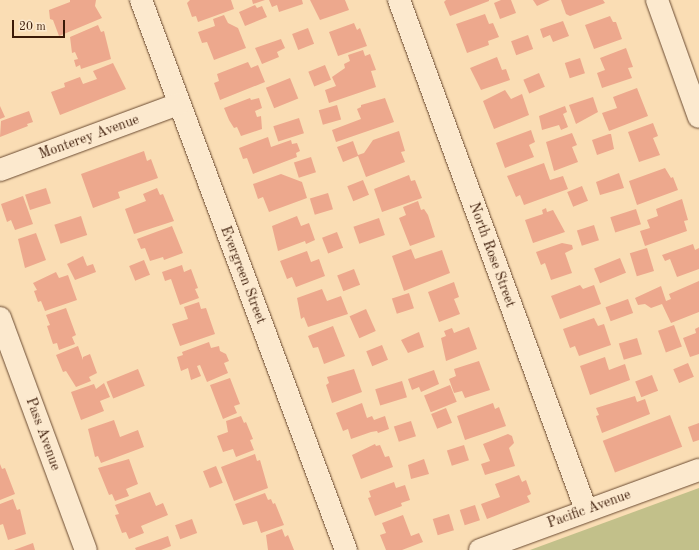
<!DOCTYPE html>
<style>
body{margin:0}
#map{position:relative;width:699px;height:550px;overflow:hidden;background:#faddb4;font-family:"Old Standard TT",serif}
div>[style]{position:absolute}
.green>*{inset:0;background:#c2c08a}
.building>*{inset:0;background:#eda88d;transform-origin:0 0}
.roads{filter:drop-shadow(0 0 1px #6b4b32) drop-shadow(0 0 1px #6b4b32)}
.minor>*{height:22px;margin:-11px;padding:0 11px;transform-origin:11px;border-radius:11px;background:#fce9ce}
span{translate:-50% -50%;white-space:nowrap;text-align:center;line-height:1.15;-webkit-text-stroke:4px #fce9ce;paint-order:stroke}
.street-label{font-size:14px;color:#3b1a07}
.scale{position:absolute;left:12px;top:20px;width:53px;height:18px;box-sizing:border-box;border:2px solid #3b1a07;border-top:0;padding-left:5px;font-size:12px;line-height:14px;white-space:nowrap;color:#3b1a07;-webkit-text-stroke:3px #fce9ce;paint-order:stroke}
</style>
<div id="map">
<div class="green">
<div style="clip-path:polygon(699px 488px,699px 550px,530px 550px)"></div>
</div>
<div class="building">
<div style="clip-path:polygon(70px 0,96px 0,95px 6px,102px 18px,59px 36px,53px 20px,50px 19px,49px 10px,70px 2px)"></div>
<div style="clip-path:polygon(190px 0,231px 0,234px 9px,198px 22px,196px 16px,192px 17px,187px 3px)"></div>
<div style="clip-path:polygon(252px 0,265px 0,253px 4px)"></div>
<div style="clip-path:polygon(269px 0,302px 0,303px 4px,279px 12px,277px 5px,272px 7px)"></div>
<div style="clip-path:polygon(310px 0,345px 0,349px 10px,320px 20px)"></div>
<div style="clip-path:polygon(446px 0,489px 0,489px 1px,450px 16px,444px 2px)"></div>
<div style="clip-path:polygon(501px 0,511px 0,516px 13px,500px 19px,494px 3px)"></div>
<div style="clip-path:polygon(533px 0,550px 0,537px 6px)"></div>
<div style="clip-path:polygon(561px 0,603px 0,605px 3px,570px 16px,566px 14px)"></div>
<div style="clip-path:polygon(255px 5px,257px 8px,262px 6px,267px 17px,245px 26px,239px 12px)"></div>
<div style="clip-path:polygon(485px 14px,489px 24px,493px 23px,499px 37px,488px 41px,489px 45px,467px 53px,456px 24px)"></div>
<div style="clip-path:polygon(224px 15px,228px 23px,238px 28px,246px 48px,214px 60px,207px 42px,202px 43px,198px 32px,215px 26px,213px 19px)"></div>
<div style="clip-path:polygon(610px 16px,613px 22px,616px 22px,622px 39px,594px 49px,585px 25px)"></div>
<div style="clip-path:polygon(563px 21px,569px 36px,553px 42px,550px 35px,543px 38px,540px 29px)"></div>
<div style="clip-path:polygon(354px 23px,357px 30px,360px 28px,367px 46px,338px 56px,329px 32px)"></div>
<div style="clip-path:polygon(98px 25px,101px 32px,104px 31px,111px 59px,81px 69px,80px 65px,76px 67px,74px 60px,78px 59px,75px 52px,72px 53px,70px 37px)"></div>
<div style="left:308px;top:28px;width:17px;height:17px;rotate:69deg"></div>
<div style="left:528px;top:35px;width:15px;height:18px;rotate:70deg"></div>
<div style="clip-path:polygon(281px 39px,285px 48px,277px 52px,279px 57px,262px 64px,255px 48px)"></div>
<div style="clip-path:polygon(626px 48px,633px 67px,628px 68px,632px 78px,602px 88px,597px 73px,605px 70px,600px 58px)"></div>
<div style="clip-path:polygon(363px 50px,365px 56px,370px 54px,376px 70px,371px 71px,376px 87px,329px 103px,325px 90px,336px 86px,332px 77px,345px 68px,344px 64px,350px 61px,348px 55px)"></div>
<div style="clip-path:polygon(497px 57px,502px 70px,506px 69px,510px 80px,481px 90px,470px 68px)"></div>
<div style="left:580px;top:58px;width:16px;height:16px;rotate:72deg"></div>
<div style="clip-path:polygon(248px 62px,251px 68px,258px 65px,265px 82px,220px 100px,214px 83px,219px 81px,217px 74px)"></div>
<div style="clip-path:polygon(113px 63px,126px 89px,60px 115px,51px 92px,65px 87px,64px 83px,80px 77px,83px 84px,97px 79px,93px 71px)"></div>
<div style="left:325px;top:65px;width:16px;height:18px;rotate:68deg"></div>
<div style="left:539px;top:73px;width:15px;height:17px;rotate:67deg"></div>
<div style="left:290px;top:78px;width:22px;height:26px;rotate:68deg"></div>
<div style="clip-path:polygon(637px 88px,648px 116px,609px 131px,602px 113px,617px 108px,613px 97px)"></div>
<div style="clip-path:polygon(505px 90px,511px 99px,522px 94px,529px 115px,494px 129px,483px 101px)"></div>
<div style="clip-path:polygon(593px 97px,598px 112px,576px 124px,569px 105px)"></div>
<div style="clip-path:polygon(250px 98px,251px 100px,259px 98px,262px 108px,255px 111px,257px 117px,261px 116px,262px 129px,241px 136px,237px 127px,234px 128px,229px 120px,224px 108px)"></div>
<div style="clip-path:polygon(385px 98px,394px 122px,336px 142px,332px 130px,361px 119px,357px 109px,361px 107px,361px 105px)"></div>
<div style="left:337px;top:105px;width:15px;height:19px;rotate:74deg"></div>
<div style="clip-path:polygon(0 106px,5px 117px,0 119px)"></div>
<div style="clip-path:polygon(565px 106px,567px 112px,563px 114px,568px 127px,561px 130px,559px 125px,542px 130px,539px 116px)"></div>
<div style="clip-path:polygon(29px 111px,33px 122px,27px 124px,28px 126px,0 137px,1px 121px)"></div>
<div style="left:299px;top:118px;width:16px;height:27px;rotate:72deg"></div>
<div style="clip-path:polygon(653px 123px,658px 136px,653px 138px,660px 155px,639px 162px,628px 132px)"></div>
<div style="clip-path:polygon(531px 130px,535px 142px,529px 145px,534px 157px,505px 168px,496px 143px)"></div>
<div style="clip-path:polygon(399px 131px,405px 151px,401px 152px,405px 162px,366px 177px,358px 156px,343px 162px,337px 147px,353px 141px,358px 155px,364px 153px,373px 140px)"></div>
<div style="clip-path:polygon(572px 133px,577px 145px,572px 147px,578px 162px,554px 171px,546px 142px)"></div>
<div style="clip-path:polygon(609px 134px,611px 134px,614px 149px,597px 155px,592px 140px)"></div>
<div style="clip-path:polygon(268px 137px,271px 147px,291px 140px,292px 144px,297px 143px,300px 151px,296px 153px,297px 157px,253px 174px,247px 158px,243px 159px,239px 148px)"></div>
<div style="clip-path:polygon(144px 151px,147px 161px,151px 159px,158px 178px,118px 192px,120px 198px,93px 208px,81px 174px)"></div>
<div style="left:311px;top:157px;width:16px;height:18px;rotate:72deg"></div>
<div style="clip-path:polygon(544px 163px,550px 180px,563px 176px,568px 189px,524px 205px,520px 195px,516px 197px,507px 176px)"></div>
<div style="clip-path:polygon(665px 168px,671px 178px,673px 177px,678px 190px,637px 205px,629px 181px)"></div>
<div style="clip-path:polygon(619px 173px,624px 188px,600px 195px,596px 182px)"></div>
<div style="clip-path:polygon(281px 174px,302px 182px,307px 198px,269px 212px,263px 197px,258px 199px,253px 184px)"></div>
<div style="clip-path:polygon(409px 175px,411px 181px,415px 180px,422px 198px,382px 212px,374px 189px)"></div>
<div style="left:363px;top:180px;width:16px;height:17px;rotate:68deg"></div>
<div style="left:582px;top:186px;width:16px;height:16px;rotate:68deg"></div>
<div style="left:46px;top:188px;width:16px;height:22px;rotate:72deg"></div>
<div style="clip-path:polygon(157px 188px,160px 195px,163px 194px,174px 221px,134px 234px,125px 209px,146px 201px,143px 194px)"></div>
<div style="left:328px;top:193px;width:17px;height:19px;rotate:73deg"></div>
<div style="clip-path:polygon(23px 196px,33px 224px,15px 230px,11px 220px,7px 222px,1px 204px)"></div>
<div style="clip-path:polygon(682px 199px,688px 220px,684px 221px,687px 231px,645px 246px,640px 231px,650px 228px,647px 220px,658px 216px,656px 209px)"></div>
<div style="clip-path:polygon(418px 201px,421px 210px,424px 209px,428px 215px,435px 237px,410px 246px,399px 218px,406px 215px,403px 207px)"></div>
<div style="clip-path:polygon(546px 208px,547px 212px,553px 210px,565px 232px,533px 243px,525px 220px,543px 214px,542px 210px)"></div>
<div style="left:636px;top:209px;width:16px;height:27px;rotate:72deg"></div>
<div style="left:81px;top:216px;width:20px;height:28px;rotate:72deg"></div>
<div style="clip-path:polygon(297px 216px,301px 226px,309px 223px,315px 240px,306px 244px,305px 241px,278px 251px,272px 226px)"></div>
<div style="left:379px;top:218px;width:18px;height:27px;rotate:71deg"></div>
<div style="left:594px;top:225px;width:16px;height:18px;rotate:72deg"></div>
<div style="clip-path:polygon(172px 226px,183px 253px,164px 260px,163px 257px,150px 261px,145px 248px,141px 249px,137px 239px)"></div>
<div style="left:337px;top:232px;width:17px;height:16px;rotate:69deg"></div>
<div style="clip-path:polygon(36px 233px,46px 260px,25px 268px,18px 239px)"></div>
<div style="clip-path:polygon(562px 243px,572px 245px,573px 249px,565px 253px,572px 273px,551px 280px,545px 263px,541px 265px,536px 252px)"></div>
<div style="clip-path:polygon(693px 244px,695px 250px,699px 248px,699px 269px,677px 277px,670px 259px,665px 261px,662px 255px)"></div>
<div style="left:647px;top:248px;width:24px;height:18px;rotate:73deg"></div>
<div style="clip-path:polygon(411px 249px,415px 259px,442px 250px,450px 273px,404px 291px,392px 256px)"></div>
<div style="clip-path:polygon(307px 251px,311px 262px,319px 259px,325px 276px,296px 287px,292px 277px,287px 279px,280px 261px)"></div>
<div style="clip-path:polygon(83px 256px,87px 266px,93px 264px,96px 272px,75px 280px,67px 264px)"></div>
<div style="left:620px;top:258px;width:16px;height:28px;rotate:68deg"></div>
<div style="left:144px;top:260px;width:16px;height:16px;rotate:68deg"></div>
<div style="clip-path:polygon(182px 265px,184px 272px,191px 269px,198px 288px,195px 289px,199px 298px,180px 305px,171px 279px,165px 281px,162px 272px)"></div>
<div style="left:354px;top:269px;width:17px;height:18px;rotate:69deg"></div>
<div style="clip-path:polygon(56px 272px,59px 278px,68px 275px,77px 300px,45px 311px,41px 301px,38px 302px,34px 291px,37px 290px,33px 283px)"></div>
<div style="clip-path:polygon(699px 281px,699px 312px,671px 323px,662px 304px,651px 308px,645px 304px,638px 305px,635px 298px,661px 286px,666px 301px,671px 299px,669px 294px)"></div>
<div style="clip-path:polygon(454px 282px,459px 297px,454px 299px,460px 314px,439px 322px,428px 292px)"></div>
<div style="clip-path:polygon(580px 285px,583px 289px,594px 285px,601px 304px,560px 319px,551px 296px)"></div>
<div style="clip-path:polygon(322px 289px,327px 301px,341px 296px,348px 314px,308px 327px,304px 317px,301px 319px,297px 298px)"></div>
<div style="left:409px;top:293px;width:16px;height:18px;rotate:72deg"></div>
<div style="left:628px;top:299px;width:15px;height:24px;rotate:70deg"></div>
<div style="clip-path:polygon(199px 302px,201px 309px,206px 308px,215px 334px,180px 346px,172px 324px,188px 319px,184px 307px)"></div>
<div style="clip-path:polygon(66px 308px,76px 335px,72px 337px,75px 344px,59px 350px,57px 343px,53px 344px,47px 326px,50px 325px,46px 315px)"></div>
<div style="left:366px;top:309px;width:24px;height:18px;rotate:66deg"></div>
<div style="clip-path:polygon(594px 318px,598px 326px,604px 324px,611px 345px,579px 356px,575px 346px,570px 348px,563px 329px)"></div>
<div style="left:674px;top:325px;width:23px;height:17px;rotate:70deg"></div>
<div style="clip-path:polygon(333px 326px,345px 356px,324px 364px,318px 347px,313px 348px,308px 336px)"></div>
<div style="clip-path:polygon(469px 327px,477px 349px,446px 361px,441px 338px,446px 336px,444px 331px,452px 328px,454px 333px)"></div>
<div style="clip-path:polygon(699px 327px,699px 354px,690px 357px,683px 338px,696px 333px,695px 329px)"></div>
<div style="clip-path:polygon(419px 332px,424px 347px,408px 353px,401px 340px)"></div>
<div style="left:637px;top:338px;width:17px;height:19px;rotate:73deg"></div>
<div style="clip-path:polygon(209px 342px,211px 348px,219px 346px,220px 351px,226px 354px,229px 361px,224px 363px,228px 373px,207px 382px,200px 365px,197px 366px,201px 376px,191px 380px,188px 368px,181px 371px,177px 357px,183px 355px,182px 352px)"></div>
<div style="left:382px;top:345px;width:16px;height:17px;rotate:68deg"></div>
<div style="clip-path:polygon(78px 346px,83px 360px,83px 357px,90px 354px,97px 373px,89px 377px,91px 381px,76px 387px,66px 371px,63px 372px,56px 355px)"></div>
<div style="clip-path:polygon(605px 357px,609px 370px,625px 364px,630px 380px,590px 395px,580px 366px)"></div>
<div style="clip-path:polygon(479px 361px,490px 390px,465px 398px,462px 391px,454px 393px,449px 379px,456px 376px,454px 369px)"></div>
<div style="left:688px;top:363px;width:15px;height:16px;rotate:67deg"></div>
<div style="left:138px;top:369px;width:18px;height:34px;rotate:68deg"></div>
<div style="clip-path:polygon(354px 369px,362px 392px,332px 403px,326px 385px,329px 383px,327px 377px)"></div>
<div style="clip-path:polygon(434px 370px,439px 384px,421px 392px,419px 387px,412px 390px,408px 379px)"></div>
<div style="left:652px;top:375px;width:17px;height:18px;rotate:69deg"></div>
<div style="clip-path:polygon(230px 378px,240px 404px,234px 406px,237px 413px,223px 419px,210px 385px)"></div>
<div style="left:402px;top:381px;width:17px;height:28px;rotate:73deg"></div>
<div style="clip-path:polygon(104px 383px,110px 397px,100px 401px,104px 411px,81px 420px,71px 392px,94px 384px,96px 389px)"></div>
<div style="left:450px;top:385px;width:18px;height:28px;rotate:68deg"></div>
<div style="clip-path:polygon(635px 396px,637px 402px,645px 399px,650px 414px,602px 433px,596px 416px,599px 415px,596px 408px)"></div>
<div style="clip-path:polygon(362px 403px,367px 418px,372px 416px,374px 420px,385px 416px,389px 429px,378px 433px,377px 431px,371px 432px,351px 439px,348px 429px,343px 431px,336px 413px)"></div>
<div style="clip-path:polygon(493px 403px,495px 409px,499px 407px,506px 426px,465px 440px,457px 416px)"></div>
<div style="left:446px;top:408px;width:16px;height:16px;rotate:68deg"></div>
<div style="left:670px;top:415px;width:34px;height:72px;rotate:69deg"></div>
<div style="clip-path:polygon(241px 416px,244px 423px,246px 422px,253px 439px,250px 440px,254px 450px,236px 457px,233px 449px,223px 452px,217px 436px,228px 432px,226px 421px)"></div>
<div style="clip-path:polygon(114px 420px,120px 437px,138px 430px,144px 447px,101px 463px,98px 456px,95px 457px,88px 429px)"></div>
<div style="left:411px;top:421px;width:16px;height:18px;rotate:72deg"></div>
<div style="clip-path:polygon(699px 423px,699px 440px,693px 442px,688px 427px)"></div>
<div style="clip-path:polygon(508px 434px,512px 436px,514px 443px,509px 448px,515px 466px,485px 475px,481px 464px,490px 461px,483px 444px)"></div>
<div style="clip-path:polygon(375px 444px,376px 446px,380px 445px,385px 457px,389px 456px,393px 467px,361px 479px,352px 455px)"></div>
<div style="left:464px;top:445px;width:16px;height:18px;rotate:72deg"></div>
<div style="clip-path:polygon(255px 454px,257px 461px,260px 460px,268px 488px,234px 501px,221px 467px)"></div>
<div style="clip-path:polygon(129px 459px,138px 484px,126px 489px,129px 496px,115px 501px,112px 494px,109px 495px,98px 468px)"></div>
<div style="clip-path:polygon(424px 459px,429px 474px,411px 479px,408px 465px)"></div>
<div style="clip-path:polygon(0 464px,2px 469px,5px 468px,15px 494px,0 500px)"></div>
<div style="left:216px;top:466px;width:18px;height:14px;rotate:68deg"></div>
<div style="clip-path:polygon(519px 475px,522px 482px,526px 480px,531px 494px,527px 496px,530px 502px,487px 519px,481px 504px,500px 497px,495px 484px)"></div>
<div style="clip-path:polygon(394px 482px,396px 488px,405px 485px,410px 500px,401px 503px,402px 506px,375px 516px,368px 498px,371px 497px,369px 491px)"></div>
<div style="clip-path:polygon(150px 492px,156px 506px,163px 503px,168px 515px,141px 526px,144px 533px,129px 539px,126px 532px,122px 533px,115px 515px,119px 514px,115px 505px)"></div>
<div style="clip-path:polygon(265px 493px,268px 500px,271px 499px,273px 504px,275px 503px,284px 525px,261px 533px,257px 521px,243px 525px,235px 504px)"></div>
<div style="clip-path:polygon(13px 499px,17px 510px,20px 509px,26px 534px,8px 540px,3px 524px,0 525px,0 504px)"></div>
<div style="left:475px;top:505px;width:16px;height:16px;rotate:72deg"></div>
<div style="left:449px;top:514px;width:17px;height:17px;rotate:73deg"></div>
<div style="clip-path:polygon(403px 515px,411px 536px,419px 533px,423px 542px,402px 550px,386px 550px,380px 535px,386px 533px,382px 523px)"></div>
<div style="left:192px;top:519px;width:15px;height:18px;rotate:70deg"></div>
<div style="clip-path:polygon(282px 529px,285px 537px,288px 535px,294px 550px,268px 550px,266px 535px)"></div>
<div style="clip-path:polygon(168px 536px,171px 546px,161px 550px,136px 550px,135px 548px)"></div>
<div style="clip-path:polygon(33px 543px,35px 550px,14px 550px)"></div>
</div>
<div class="roads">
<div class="minor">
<div style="left:141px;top:0;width:587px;rotate:69.56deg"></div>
<div style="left:399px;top:0;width:543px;rotate:69.86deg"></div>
<div style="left:657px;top:0;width:124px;rotate:70.3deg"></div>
<div style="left:0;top:170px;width:190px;rotate:-20.3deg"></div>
<div style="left:0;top:318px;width:247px;rotate:69.7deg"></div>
<div style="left:480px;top:550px;width:233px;rotate:-20.1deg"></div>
</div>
</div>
<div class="street-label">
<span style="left:89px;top:137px;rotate:-20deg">Monterey Avenue</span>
<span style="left:492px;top:255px;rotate:70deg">North Rose Street</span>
<span style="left:243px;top:275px;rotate:69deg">Evergreen Street</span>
<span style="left:43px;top:434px;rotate:70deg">Pass Avenue</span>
<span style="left:589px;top:509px;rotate:-20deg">Pacific Avenue</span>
</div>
<div class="scale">20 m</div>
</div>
